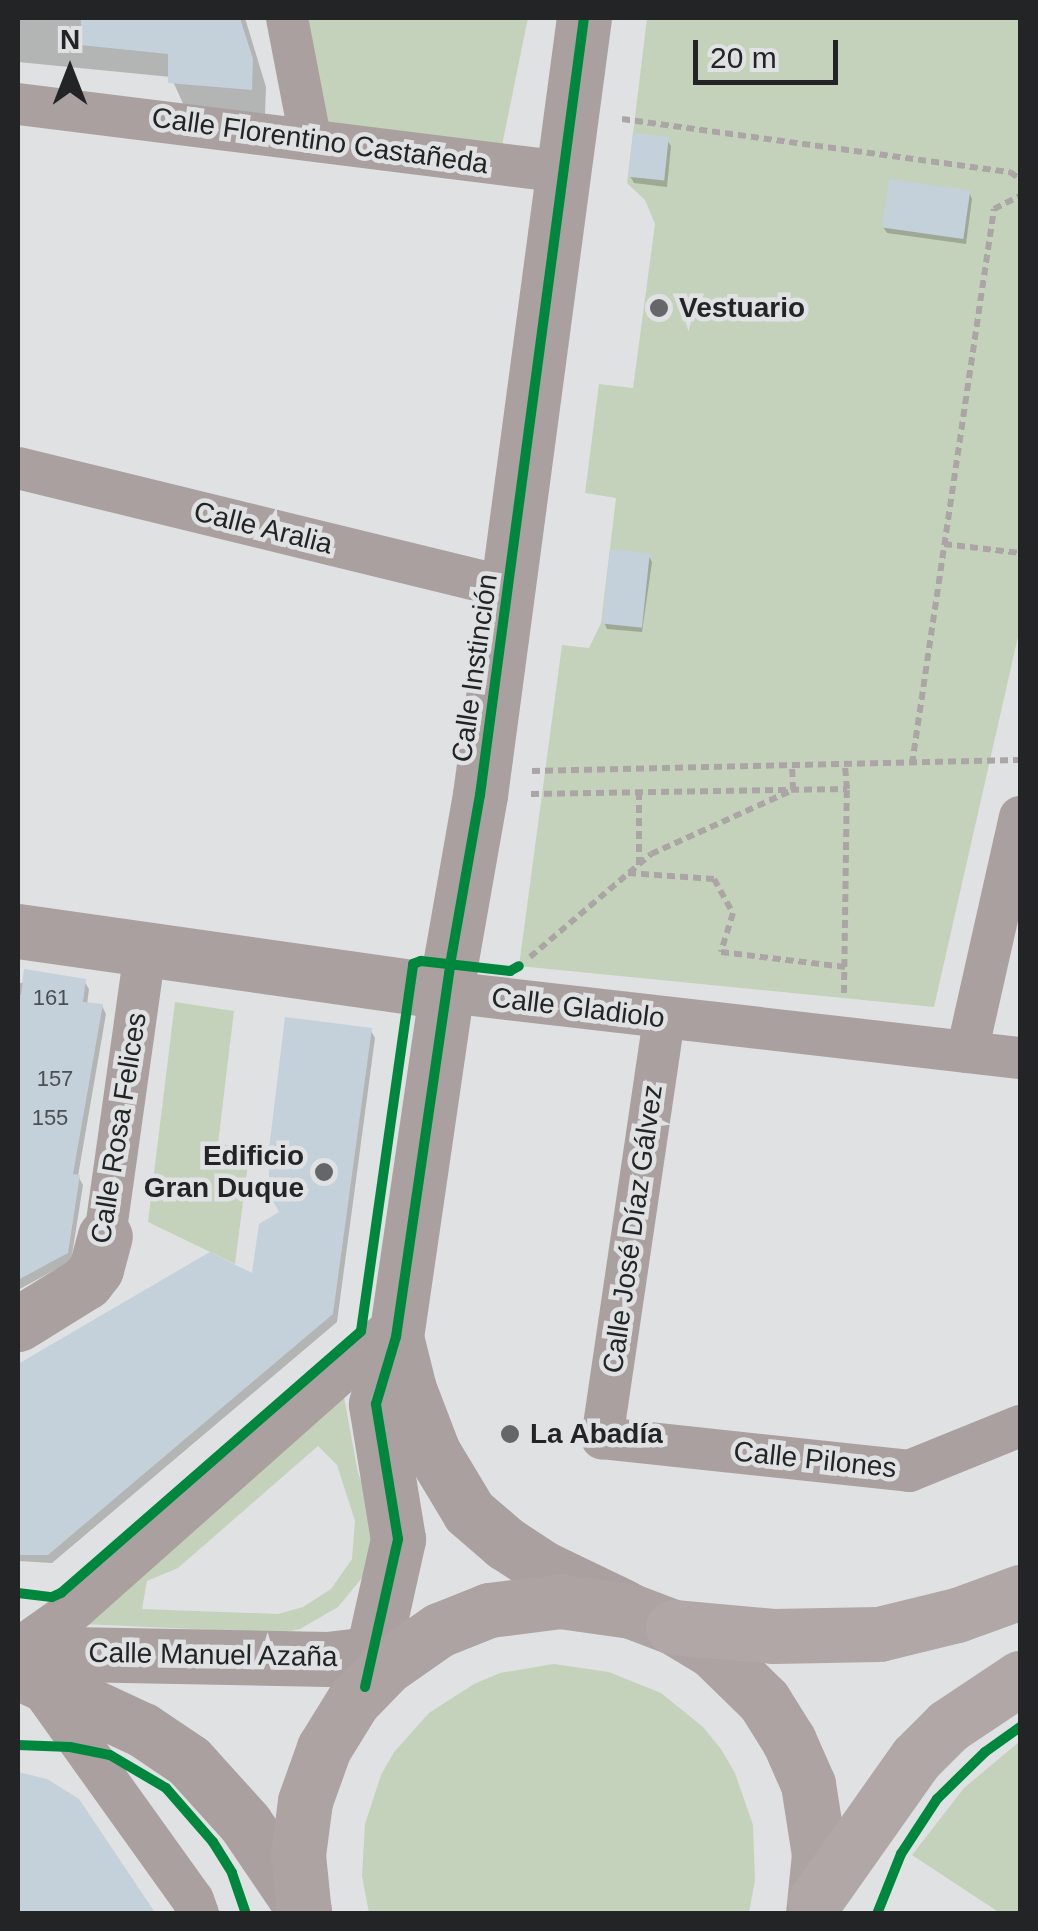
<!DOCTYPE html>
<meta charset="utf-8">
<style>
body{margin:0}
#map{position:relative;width:1038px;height:1931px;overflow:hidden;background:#e0e1e2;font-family:Helvetica,sans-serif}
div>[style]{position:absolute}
.green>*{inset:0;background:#c5d2bb}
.shadow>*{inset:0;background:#0003}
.building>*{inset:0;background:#c4d0da;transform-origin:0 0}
.path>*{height:6px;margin-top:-3px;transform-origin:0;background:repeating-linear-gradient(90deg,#aba6a5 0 8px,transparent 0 13px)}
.street>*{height:42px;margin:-21px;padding:0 21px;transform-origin:21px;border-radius:21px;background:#aaa0a0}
.secondary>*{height:55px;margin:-27.5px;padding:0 27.5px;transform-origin:27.5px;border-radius:27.5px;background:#a9a09f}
.primary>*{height:55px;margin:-27.5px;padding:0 27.5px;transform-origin:27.5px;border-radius:27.5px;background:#aca3a2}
.highway>*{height:55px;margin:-27.5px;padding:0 27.5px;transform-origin:27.5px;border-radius:27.5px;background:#b0a7a6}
.cycleway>*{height:10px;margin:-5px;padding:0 5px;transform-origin:5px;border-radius:5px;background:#00873e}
.dots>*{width:28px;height:28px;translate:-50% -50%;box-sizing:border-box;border:5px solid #dfe1e3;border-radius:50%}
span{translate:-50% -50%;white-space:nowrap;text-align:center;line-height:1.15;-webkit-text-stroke:9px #dfe1e3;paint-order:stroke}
.number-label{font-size:22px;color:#4b4f52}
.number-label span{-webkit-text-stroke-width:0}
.street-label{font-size:28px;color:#232425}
.poi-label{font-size:28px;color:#232425;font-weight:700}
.left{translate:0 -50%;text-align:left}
.right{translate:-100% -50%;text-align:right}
.frame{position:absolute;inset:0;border:20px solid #232425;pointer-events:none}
.north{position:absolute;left:20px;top:20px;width:100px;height:100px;-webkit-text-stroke:8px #dfe1e3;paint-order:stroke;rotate:0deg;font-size:28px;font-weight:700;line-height:40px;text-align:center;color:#232425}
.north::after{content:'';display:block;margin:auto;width:35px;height:45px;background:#232425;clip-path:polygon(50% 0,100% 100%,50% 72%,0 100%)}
.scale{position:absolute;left:693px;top:40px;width:145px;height:45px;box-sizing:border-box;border:5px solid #232425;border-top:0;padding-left:12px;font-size:30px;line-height:35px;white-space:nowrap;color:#232425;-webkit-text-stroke:8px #dfe1e3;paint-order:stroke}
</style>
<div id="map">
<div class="green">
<div style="clip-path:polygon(287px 18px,528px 18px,498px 165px,310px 137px)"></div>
<div style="clip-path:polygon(647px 18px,1020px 18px,1020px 628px,934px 1007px,519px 966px,562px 645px,589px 648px,601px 623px,616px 498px,585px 493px,599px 384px,633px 388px,655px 224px,645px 200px,627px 183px)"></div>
<div style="clip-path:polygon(175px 1002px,234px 1011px,218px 1144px,250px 1148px,235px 1264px,148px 1222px)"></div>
<div style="clip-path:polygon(evenodd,344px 1397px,358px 1473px,367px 1495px,372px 1544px,366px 1573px,338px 1607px,300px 1629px,282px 1633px,82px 1624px,344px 1397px,318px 1446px,337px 1465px,355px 1521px,352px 1559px,331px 1589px,303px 1607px,278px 1614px,142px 1609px,147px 1581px,178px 1568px,318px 1446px)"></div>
<div style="clip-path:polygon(554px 1664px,609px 1672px,661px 1693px,703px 1727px,721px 1749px,735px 1773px,753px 1825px,755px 1880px,749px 1913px,369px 1913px,362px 1876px,365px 1824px,381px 1775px,394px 1752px,429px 1713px,474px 1684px,500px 1673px)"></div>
<div style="clip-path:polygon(1020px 1741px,1020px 1913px,1000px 1913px,912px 1855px,964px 1788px)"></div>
</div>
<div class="shadow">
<div style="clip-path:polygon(18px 18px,245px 18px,266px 87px,265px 114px,185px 108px,171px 77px,18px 62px)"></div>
<div style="clip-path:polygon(667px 140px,671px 146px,667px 187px,634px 183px,630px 176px)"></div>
<div style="clip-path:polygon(969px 192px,972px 199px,966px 244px,887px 233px,883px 227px)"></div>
<div style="clip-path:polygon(648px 555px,652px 562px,642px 632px,607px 629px,604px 622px)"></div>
<div style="clip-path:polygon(84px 981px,89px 989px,87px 1005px,102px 1006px,106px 1014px,78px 1176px,83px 1185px,71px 1261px,18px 1290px,18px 983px)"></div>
<div style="clip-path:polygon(371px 1031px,375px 1038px,337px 1322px,52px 1563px,18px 1561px,18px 1367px,210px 1255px,254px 1277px)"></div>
<div style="clip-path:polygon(18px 1779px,46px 1781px,152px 1913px,18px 1914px)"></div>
</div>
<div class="building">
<div style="clip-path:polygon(81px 18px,240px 18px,253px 59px,252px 90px,168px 83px,168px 54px,80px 45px)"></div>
<div style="left:633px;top:133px;width:36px;height:44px;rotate:6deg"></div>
<div style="left:889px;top:179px;width:82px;height:49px;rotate:8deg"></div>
<div style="left:610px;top:549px;width:40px;height:75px;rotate:6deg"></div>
<div style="clip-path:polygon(24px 969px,86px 979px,83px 1002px,103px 1004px,73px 1174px,80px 1175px,68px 1253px,18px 1280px,18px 995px,21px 995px)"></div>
<div style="clip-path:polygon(285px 1017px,372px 1028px,333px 1314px,48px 1555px,18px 1555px,18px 1364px,210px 1252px,252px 1273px,259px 1224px,279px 1212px,269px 1194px,269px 1149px)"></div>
<div style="clip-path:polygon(18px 1772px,47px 1779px,79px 1799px,156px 1914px,18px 1914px)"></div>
</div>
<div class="path">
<div style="left:622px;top:119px;width:392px;rotate:7.8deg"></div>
<div style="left:1010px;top:172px;width:12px;rotate:35deg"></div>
<div style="left:944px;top:544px;width:77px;rotate:6.8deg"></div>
<div style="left:912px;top:764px;width:561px;rotate:-81.6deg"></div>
<div style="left:994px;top:209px;width:29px;rotate:-27deg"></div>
<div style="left:532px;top:771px;width:488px;rotate:-1.3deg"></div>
<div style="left:531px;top:794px;width:316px;rotate:-0.9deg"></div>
<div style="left:847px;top:789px;width:24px;rotate:-95deg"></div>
<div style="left:639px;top:865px;width:72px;rotate:-90deg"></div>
<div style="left:628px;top:873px;width:86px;rotate:4deg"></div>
<div style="left:714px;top:879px;width:39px;rotate:61deg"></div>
<div style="left:733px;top:913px;width:41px;rotate:107.1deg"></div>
<div style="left:721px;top:952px;width:125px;rotate:6.9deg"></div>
<div style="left:530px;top:957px;width:159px;rotate:-40.4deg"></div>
<div style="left:651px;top:854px;width:156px;rotate:-24.3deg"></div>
<div style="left:793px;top:790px;width:25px;rotate:-92deg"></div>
<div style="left:844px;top:993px;width:204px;rotate:-89.2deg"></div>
</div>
<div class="street">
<div style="left:287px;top:18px;width:121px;rotate:79.1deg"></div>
<div style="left:18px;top:104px;width:549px;rotate:7.11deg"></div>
<div style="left:18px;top:468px;width:505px;rotate:13.73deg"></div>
<div style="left:447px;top:992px;width:577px;rotate:6.57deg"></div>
<div style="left:664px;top:1019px;width:424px;rotate:98.4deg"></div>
<div style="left:602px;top:1438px;width:309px;rotate:6.1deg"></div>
<div style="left:909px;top:1471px;width:120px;rotate:-22.1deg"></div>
<div style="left:967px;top:1052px;width:241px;rotate:-77.3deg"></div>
<div style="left:105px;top:1236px;width:289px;rotate:-82deg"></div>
<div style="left:18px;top:1649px;width:70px;rotate:-35.1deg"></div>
<div style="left:75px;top:1609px;width:432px;rotate:-41.6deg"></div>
<div style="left:34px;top:1678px;width:273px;rotate:54.4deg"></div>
<div style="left:193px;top:1900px;width:15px;rotate:70deg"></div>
</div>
<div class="secondary">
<div style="left:18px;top:931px;width:433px;rotate:8.1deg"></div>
<div style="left:18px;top:1324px;width:80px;rotate:-31.7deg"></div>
<div style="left:86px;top:1282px;width:16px;rotate:-52deg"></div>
<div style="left:96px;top:1269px;width:34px;rotate:-75deg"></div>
<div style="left:396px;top:1337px;width:54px;rotate:76deg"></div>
<div style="left:409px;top:1389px;width:67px;rotate:69.1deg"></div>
<div style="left:433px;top:1452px;width:70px;rotate:59deg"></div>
<div style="left:469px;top:1512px;width:48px;rotate:40.7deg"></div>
<div style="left:505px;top:1543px;width:45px;rotate:33.3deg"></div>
<div style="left:543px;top:1568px;width:90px;rotate:25.7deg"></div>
<div style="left:18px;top:1653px;width:309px;rotate:1.1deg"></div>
<div style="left:327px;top:1659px;width:79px;rotate:-6.6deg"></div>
<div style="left:18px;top:1672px;width:138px;rotate:24.9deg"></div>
<div style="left:143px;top:1730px;width:55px;rotate:34deg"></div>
<div style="left:189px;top:1761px;width:84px;rotate:47.9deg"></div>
<div style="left:245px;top:1823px;width:105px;rotate:55.9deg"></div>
<div style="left:365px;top:1687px;width:152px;rotate:-77.4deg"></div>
<div style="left:398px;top:1539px;width:137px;rotate:-99.3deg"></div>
<div style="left:376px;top:1404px;width:70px;rotate:-73.4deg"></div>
<div style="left:396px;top:1337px;width:376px;rotate:-81.7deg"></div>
<div style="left:450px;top:965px;width:173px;rotate:-80deg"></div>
<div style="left:480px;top:795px;width:784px;rotate:-82.38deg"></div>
</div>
<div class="primary">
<div style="left:304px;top:1914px;width:59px;rotate:-95.8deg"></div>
<div style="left:298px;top:1855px;width:54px;rotate:-82.6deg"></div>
<div style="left:305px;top:1801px;width:56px;rotate:-70.3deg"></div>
<div style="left:324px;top:1748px;width:55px;rotate:-58.3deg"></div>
<div style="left:353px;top:1701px;width:47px;rotate:-45.9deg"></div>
<div style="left:386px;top:1667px;width:65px;rotate:-34.9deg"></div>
<div style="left:439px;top:1630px;width:54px;rotate:-21.8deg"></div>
<div style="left:489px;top:1610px;width:72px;rotate:-7.2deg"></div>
<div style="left:560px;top:1601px;width:72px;rotate:8deg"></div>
<div style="left:631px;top:1611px;width:45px;rotate:20.9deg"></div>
<div style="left:673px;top:1627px;width:47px;rotate:31deg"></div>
<div style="left:713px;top:1651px;width:71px;rotate:44.4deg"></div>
<div style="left:764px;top:1701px;width:47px;rotate:58deg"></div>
<div style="left:789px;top:1741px;width:47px;rotate:66.2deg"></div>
<div style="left:808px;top:1784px;width:71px;rotate:81.1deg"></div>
<div style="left:819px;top:1854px;width:60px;rotate:95.7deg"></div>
</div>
<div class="highway">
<div style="left:673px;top:1627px;width:100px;rotate:5.1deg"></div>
<div style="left:773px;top:1636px;width:106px;rotate:-1.1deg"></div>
<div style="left:879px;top:1634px;width:80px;rotate:-13.7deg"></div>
<div style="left:957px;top:1615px;width:67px;rotate:-20.1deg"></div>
<div style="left:815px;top:1901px;width:175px;rotate:-54.8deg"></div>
<div style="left:916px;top:1758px;width:45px;rotate:-45deg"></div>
<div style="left:948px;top:1726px;width:87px;rotate:-33.7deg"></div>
</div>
<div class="cycleway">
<div style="left:18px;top:1593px;width:34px;rotate:7deg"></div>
<div style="left:52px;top:1597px;width:10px;rotate:-24deg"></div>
<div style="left:61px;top:1593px;width:398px;rotate:-41.1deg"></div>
<div style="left:361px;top:1331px;width:371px;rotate:-81.9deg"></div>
<div style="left:413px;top:964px;width:9px;rotate:-21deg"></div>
<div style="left:421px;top:961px;width:90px;rotate:6.4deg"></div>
<div style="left:510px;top:971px;width:10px;rotate:-29deg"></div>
<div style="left:365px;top:1687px;width:152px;rotate:-77.4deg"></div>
<div style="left:398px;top:1539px;width:137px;rotate:-99.3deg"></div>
<div style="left:376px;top:1404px;width:70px;rotate:-73.4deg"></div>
<div style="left:396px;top:1337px;width:376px;rotate:-81.7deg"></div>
<div style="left:450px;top:965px;width:173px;rotate:-80deg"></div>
<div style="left:480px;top:795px;width:784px;rotate:-82.38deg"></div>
<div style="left:18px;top:1745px;width:52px;rotate:2.2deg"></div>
<div style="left:70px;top:1747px;width:41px;rotate:11.3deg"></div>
<div style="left:110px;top:1755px;width:65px;rotate:30.5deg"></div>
<div style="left:166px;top:1788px;width:72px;rotate:49deg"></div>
<div style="left:213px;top:1842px;width:36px;rotate:58deg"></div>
<div style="left:232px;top:1873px;width:43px;rotate:71.1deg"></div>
<div style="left:877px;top:1914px;width:65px;rotate:-68.2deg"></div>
<div style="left:901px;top:1854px;width:66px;rotate:-56.8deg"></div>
<div style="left:937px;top:1799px;width:67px;rotate:-44.4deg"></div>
<div style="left:985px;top:1752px;width:43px;rotate:-35.5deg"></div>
</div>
<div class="dots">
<div style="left:659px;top:308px;background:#656667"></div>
<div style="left:324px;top:1172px;background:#656667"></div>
<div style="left:510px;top:1434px;background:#656667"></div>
</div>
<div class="number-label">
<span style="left:51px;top:998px">161</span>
<span style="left:55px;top:1079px">157</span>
<span style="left:50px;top:1118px">155</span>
</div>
<div class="street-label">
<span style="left:320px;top:141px;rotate:8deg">Calle Florentino Castañeda</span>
<span style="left:263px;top:528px;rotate:14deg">Calle Aralia</span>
<span style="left:475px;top:668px;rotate:-82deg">Calle Instinción</span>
<span style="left:578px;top:1008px;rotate:7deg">Calle Gladiolo</span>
<span style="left:119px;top:1128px;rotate:-81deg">Calle Rosa Felices</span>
<span style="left:633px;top:1229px;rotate:-82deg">Calle José Díaz Gálvez</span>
<span style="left:815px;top:1460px;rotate:6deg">Calle Pilones</span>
<span style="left:213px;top:1655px;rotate:1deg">Calle Manuel Azaña</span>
</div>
<div class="poi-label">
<span class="left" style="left:679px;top:308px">Vestuario</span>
<span class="right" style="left:304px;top:1172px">Edificio<br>Gran Duque</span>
<span class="left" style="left:530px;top:1434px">La Abadía</span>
</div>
<div class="frame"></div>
<div class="north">N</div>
<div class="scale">20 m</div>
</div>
